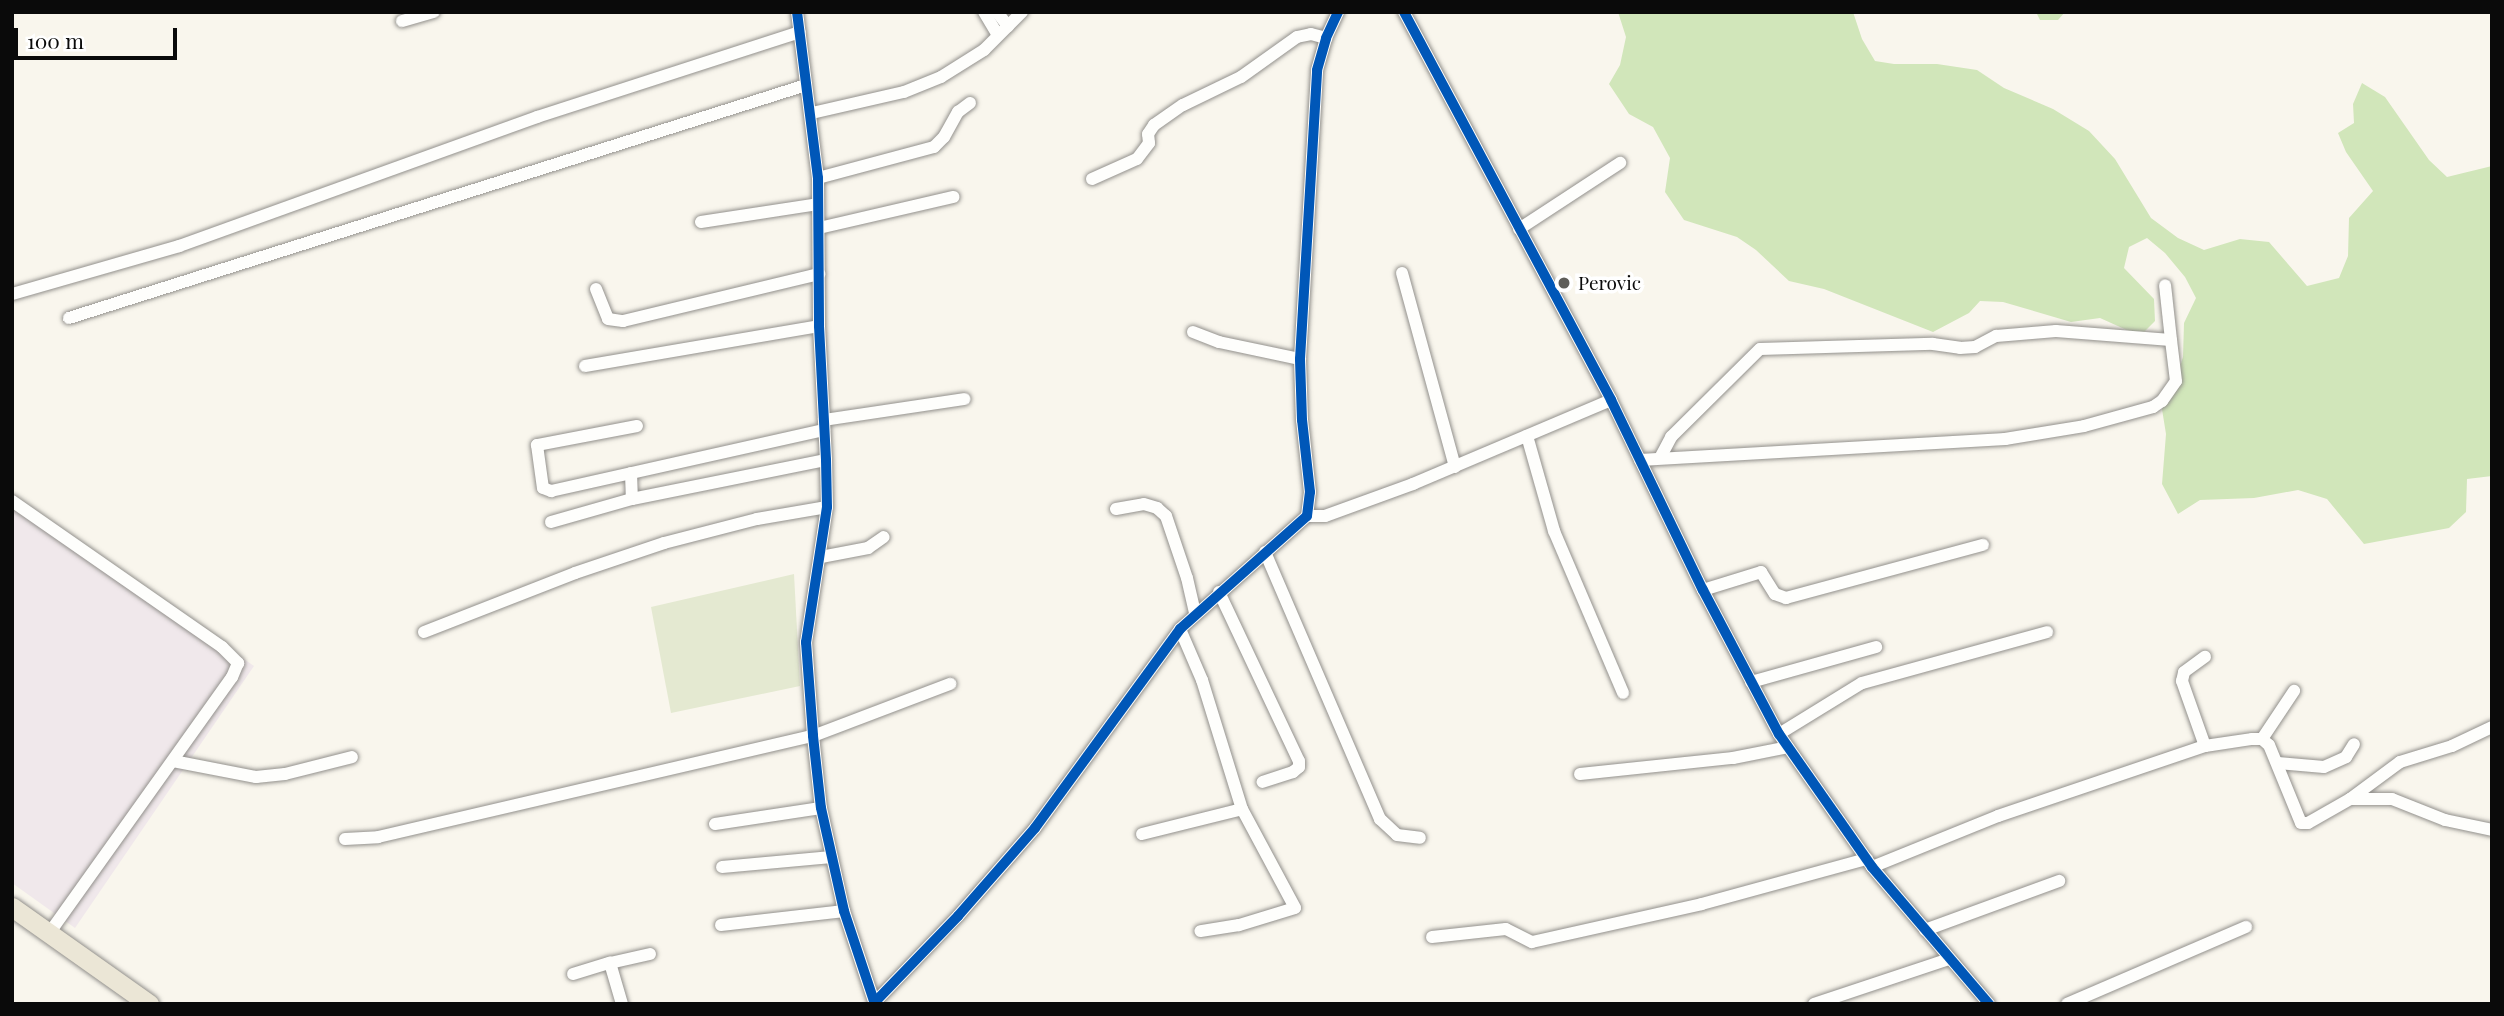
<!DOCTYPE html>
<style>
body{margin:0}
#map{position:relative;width:2504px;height:1016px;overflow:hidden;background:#f9f6ed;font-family:"Playfair Display",serif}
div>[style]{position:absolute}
.industrial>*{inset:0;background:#f0e8eb}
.forest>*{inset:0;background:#d1e6ba}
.cemetery>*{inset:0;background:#e4e9d1}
.roads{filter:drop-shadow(0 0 2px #92908c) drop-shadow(0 0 2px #92908c)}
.minor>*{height:12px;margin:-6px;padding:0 6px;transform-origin:6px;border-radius:6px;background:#fefefc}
.primary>*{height:19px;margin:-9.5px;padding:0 9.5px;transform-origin:9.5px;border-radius:9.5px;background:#ebe6d6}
.cycleway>*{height:10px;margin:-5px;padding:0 5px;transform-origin:5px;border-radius:5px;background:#0057b8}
.dots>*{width:19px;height:19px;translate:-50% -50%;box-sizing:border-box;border:4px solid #fff;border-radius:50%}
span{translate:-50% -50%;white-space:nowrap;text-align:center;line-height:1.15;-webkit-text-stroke:7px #fff;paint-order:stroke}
.poi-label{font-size:19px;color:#0a0a0a}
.left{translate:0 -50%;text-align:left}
.frame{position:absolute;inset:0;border:14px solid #0a0a0a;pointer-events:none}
.scale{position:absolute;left:14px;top:28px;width:163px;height:32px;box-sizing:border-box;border:4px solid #0a0a0a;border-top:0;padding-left:9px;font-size:21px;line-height:24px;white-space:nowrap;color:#0a0a0a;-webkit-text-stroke:5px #fff;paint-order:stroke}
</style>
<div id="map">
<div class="industrial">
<div style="clip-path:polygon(12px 497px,254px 666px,75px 928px,12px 883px)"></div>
</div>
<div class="forest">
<div style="clip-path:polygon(1618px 12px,1853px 12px,1862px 39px,1875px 61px,1894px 64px,1937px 64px,1977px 70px,2004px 88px,2053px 109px,2089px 131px,2115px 159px,2151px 218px,2178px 238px,2204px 250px,2240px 239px,2269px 242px,2307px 286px,2339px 278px,2348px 256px,2349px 218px,2373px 191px,2346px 152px,2338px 133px,2354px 123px,2353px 104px,2362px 83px,2385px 97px,2429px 160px,2447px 177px,2492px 166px,2492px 476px,2467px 479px,2466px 512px,2449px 528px,2364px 544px,2327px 499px,2298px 490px,2254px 498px,2200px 500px,2178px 514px,2162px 484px,2166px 434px,2161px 403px,2176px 379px,2183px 357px,2184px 323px,2196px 298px,2185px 277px,2165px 253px,2147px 238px,2129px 247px,2124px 268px,2154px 299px,2155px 321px,2140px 336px,2100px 318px,2071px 322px,2003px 302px,1980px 301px,1969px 313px,1933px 332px,1824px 289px,1789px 281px,1756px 250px,1737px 237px,1684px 220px,1665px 192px,1670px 158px,1653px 127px,1629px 114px,1609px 84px,1620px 65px,1626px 37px)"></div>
<div style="clip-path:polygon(2036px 12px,2065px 12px,2058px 20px,2040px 20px)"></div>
</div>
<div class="cemetery">
<div style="clip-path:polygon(794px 574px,800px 686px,671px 713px,651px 607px)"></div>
</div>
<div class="roads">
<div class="minor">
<div style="left:797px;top:12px;width:167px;rotate:82.8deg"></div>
<div style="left:818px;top:178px;width:148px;rotate:89.6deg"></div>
<div style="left:819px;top:326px;width:134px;rotate:87deg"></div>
<div style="left:826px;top:460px;width:47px;rotate:88.8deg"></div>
<div style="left:827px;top:507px;width:137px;rotate:98.8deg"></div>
<div style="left:806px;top:642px;width:94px;rotate:85.7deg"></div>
<div style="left:813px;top:736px;width:72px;rotate:83.7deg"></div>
<div style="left:821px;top:808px;width:106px;rotate:77.4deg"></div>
<div style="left:844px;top:911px;width:98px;rotate:71.6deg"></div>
<div style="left:984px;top:12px;width:27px;rotate:59deg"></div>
<div style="left:997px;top:12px;width:18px;rotate:52deg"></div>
<div style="left:1404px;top:12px;width:440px;rotate:61.9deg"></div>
<div style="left:1611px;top:400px;width:211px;rotate:64.2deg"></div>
<div style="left:1703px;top:590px;width:163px;rotate:62.2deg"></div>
<div style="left:1779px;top:734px;width:162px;rotate:55deg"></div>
<div style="left:1872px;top:867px;width:180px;rotate:49.5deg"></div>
<div style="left:402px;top:21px;width:33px;rotate:-16deg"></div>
<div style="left:812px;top:113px;width:94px;rotate:-12.9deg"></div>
<div style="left:904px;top:92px;width:40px;rotate:-22deg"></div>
<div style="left:941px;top:77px;width:51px;rotate:-32.1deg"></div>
<div style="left:984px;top:50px;width:54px;rotate:-45deg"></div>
<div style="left:818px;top:178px;width:120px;rotate:-15deg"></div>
<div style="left:934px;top:147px;width:14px;rotate:-45deg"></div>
<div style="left:944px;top:137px;width:29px;rotate:-61deg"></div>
<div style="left:958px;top:112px;width:15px;rotate:-37deg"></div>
<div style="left:1092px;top:179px;width:49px;rotate:-24deg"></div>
<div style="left:1137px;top:159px;width:20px;rotate:-53deg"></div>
<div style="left:1149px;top:143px;width:9px;rotate:-96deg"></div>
<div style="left:1148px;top:134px;width:11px;rotate:-56deg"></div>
<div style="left:1154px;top:125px;width:35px;rotate:-35deg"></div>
<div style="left:1183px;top:105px;width:64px;rotate:-25.8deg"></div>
<div style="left:1241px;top:77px;width:69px;rotate:-35.5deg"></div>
<div style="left:1297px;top:37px;width:14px;rotate:-12deg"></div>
<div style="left:1311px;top:34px;width:16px;rotate:15deg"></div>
<div style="left:701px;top:222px;width:118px;rotate:-8.7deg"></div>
<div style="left:819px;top:228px;width:138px;rotate:-13deg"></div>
<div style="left:1519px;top:229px;width:121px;rotate:-33.2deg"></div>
<div style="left:1402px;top:273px;width:201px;rotate:74.7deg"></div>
<div style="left:596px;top:289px;width:32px;rotate:68deg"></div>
<div style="left:608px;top:319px;width:15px;rotate:8deg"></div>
<div style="left:623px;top:321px;width:202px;rotate:-13.5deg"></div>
<div style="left:12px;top:294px;width:174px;rotate:-16deg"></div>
<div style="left:179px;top:246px;width:381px;rotate:-19.8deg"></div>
<div style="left:537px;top:117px;width:276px;rotate:-17.9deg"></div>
<div style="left:69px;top:318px;width:773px;rotate:-17.54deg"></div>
<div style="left:1193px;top:332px;width:28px;rotate:21deg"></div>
<div style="left:1219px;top:342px;width:83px;rotate:11.9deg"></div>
<div style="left:585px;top:366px;width:237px;rotate:-9.7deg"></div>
<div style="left:824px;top:420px;width:142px;rotate:-8.5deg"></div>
<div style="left:637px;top:426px;width:102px;rotate:169.2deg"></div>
<div style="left:537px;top:445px;width:43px;rotate:82.1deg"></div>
<div style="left:543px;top:488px;width:9px;rotate:21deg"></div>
<div style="left:551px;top:491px;width:280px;rotate:-12.6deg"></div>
<div style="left:1527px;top:436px;width:99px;rotate:74.1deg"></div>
<div style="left:1554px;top:531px;width:176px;rotate:66.9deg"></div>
<div style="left:1660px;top:458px;width:24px;rotate:-62deg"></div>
<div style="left:1671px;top:437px;width:125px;rotate:-44.7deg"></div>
<div style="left:1760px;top:349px;width:173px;rotate:-1.7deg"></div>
<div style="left:1933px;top:344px;width:27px;rotate:8deg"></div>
<div style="left:1960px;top:348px;width:15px;rotate:-4deg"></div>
<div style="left:1975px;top:347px;width:24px;rotate:-28deg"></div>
<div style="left:1996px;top:336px;width:60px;rotate:-4.8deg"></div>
<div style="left:2056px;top:331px;width:115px;rotate:4.5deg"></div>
<div style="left:2171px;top:340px;width:55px;rotate:-96.2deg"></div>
<div style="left:1640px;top:460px;width:366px;rotate:-3.3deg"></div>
<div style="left:2005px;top:439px;width:80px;rotate:-9.3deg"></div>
<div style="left:2084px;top:426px;width:72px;rotate:-15.4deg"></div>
<div style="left:2153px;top:407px;width:11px;rotate:-34deg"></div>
<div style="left:2162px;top:401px;width:24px;rotate:-55deg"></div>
<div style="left:2176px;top:381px;width:41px;rotate:-97deg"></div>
<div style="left:631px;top:473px;width:26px;rotate:88deg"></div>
<div style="left:12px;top:501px;width:256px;rotate:34.8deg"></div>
<div style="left:222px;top:647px;width:23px;rotate:45deg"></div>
<div style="left:238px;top:663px;width:15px;rotate:113deg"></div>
<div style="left:232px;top:677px;width:313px;rotate:125.5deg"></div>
<div style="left:1116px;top:509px;width:28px;rotate:-10deg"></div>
<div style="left:1144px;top:504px;width:14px;rotate:17deg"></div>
<div style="left:1157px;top:508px;width:12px;rotate:42deg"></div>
<div style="left:1166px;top:516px;width:65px;rotate:71.3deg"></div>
<div style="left:1187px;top:578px;width:37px;rotate:77deg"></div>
<div style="left:1307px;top:516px;width:18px"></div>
<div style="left:1325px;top:516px;width:94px;rotate:-20deg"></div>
<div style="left:1413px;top:484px;width:215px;rotate:-23deg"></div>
<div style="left:551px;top:522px;width:84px;rotate:-15.9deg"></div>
<div style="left:632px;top:499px;width:198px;rotate:-11.4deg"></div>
<div style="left:1265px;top:552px;width:291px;rotate:66.7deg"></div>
<div style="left:1380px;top:819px;width:23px;rotate:43deg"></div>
<div style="left:1397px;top:835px;width:23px;rotate:7deg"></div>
<div style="left:821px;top:557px;width:48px;rotate:-10.8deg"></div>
<div style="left:868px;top:548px;width:19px;rotate:-35deg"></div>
<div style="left:1703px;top:590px;width:61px;rotate:-17.2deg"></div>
<div style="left:1761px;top:572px;width:26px;rotate:58deg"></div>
<div style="left:1775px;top:594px;width:12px;rotate:20deg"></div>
<div style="left:1786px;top:598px;width:204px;rotate:-15.1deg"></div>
<div style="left:1219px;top:592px;width:187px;rotate:64.7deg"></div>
<div style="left:1299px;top:761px;width:6px;rotate:90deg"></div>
<div style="left:1299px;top:767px;width:8px;rotate:140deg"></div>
<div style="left:1293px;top:772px;width:32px;rotate:162deg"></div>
<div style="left:1180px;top:629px;width:56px;rotate:66.7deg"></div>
<div style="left:1202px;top:680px;width:135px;rotate:72.8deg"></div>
<div style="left:1242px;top:809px;width:112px;rotate:61.8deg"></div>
<div style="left:1295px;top:908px;width:59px;rotate:163.1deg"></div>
<div style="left:1239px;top:925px;width:39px;rotate:171deg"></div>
<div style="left:424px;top:632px;width:162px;rotate:-21.3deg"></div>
<div style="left:575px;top:573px;width:94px;rotate:-18.6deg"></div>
<div style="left:664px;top:543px;width:96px;rotate:-14.5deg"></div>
<div style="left:757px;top:519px;width:71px;rotate:-9.7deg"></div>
<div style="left:1751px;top:682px;width:130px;rotate:-15.6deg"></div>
<div style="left:1779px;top:734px;width:97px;rotate:-31.6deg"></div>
<div style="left:1862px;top:683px;width:192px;rotate:-15.4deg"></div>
<div style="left:2262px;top:739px;width:58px;rotate:-56.3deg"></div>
<div style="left:2205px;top:746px;width:69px;rotate:-109.5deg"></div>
<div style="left:2182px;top:681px;width:9px;rotate:-77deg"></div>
<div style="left:2184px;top:672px;width:26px;rotate:-36deg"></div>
<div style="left:173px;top:761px;width:85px;rotate:10.9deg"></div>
<div style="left:256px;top:777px;width:29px;rotate:-6deg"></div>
<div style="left:285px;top:774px;width:69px;rotate:-14.2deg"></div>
<div style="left:2278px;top:763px;width:46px;rotate:5deg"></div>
<div style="left:2324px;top:767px;width:24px;rotate:-24deg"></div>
<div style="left:2346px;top:757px;width:15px;rotate:-58deg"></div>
<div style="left:1580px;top:774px;width:154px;rotate:-6deg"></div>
<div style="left:1733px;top:758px;width:56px;rotate:-11.3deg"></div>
<div style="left:2350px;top:799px;width:62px;rotate:-36.5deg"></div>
<div style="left:2400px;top:762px;width:54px;rotate:-17.1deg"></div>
<div style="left:2452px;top:746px;width:44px;rotate:-25.4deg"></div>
<div style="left:715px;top:824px;width:107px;rotate:-8.6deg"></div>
<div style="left:1142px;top:834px;width:103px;rotate:-14deg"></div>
<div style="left:345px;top:839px;width:33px;rotate:-3deg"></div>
<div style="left:378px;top:837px;width:447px;rotate:-13.1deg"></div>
<div style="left:813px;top:736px;width:147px;rotate:-20.8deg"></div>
<div style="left:722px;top:867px;width:110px;rotate:-5.2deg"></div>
<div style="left:1872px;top:867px;width:136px;rotate:-22deg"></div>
<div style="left:1998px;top:816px;width:219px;rotate:-18.7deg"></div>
<div style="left:2205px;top:746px;width:48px;rotate:-8.5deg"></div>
<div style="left:2252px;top:739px;width:10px"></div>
<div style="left:2262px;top:739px;width:9px;rotate:41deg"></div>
<div style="left:2269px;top:745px;width:84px;rotate:67.7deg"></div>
<div style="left:2301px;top:823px;width:7px"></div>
<div style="left:2308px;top:823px;width:48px;rotate:-29.7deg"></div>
<div style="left:2350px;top:799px;width:42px"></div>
<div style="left:2392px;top:799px;width:57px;rotate:21.6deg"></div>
<div style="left:2445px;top:820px;width:48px;rotate:12deg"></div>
<div style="left:721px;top:925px;width:124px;rotate:-6.5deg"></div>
<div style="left:1925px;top:930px;width:143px;rotate:-20.1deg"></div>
<div style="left:1432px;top:937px;width:74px;rotate:-6.2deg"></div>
<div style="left:1506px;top:929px;width:29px;rotate:27deg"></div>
<div style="left:1532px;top:942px;width:174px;rotate:-12.6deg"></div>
<div style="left:1702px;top:904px;width:171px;rotate:-15.3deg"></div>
<div style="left:573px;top:974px;width:39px;rotate:-17deg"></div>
<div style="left:875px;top:1002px;width:120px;rotate:-46deg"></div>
<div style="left:958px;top:916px;width:117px;rotate:-48.8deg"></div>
<div style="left:1035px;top:828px;width:246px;rotate:-53.9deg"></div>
<div style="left:1180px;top:629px;width:170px;rotate:-41.7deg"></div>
<div style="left:1307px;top:516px;width:24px;rotate:-83deg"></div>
<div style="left:1310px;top:492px;width:72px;rotate:-96.3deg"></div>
<div style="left:1302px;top:420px;width:61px;rotate:-91.9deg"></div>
<div style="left:1300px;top:359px;width:289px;rotate:-86.6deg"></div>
<div style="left:1317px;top:70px;width:33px;rotate:-74deg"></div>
<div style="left:1326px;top:38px;width:29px;rotate:-65deg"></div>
<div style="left:622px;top:1004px;width:43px;rotate:-106.3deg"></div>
<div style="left:610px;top:963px;width:41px;rotate:-12.7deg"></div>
<div style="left:1814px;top:1004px;width:142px;rotate:-18.4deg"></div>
<div style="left:2067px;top:1004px;width:195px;rotate:-23.3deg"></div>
</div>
<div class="primary">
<div style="left:12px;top:907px;width:168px;rotate:35.3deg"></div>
</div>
</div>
<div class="cycleway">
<div style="left:797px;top:12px;width:167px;rotate:82.8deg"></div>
<div style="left:818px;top:178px;width:148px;rotate:89.6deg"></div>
<div style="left:819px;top:326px;width:134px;rotate:87deg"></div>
<div style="left:826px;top:460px;width:47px;rotate:88.8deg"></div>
<div style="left:827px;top:507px;width:137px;rotate:98.8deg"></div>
<div style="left:806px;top:642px;width:94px;rotate:85.7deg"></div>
<div style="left:813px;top:736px;width:72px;rotate:83.7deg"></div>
<div style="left:821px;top:808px;width:106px;rotate:77.4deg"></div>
<div style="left:844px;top:911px;width:98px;rotate:71.6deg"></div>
<div style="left:1404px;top:12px;width:440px;rotate:61.9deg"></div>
<div style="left:1611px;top:400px;width:211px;rotate:64.2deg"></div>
<div style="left:1703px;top:590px;width:163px;rotate:62.2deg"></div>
<div style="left:1779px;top:734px;width:162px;rotate:55deg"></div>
<div style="left:1872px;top:867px;width:180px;rotate:49.5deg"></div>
<div style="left:875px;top:1002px;width:120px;rotate:-46deg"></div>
<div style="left:958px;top:916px;width:117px;rotate:-48.8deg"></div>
<div style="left:1035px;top:828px;width:246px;rotate:-53.9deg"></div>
<div style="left:1180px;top:629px;width:170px;rotate:-41.7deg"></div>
<div style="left:1307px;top:516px;width:24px;rotate:-83deg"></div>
<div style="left:1310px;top:492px;width:72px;rotate:-96.3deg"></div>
<div style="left:1302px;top:420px;width:61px;rotate:-91.9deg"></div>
<div style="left:1300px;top:359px;width:289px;rotate:-86.6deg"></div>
<div style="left:1317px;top:70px;width:33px;rotate:-74deg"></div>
<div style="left:1326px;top:38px;width:29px;rotate:-65deg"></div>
</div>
<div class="dots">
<div style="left:1564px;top:283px;background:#5e5d59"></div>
</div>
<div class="poi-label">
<span class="left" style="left:1578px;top:283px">Perovic</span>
</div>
<div class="frame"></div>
<div class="scale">100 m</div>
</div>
